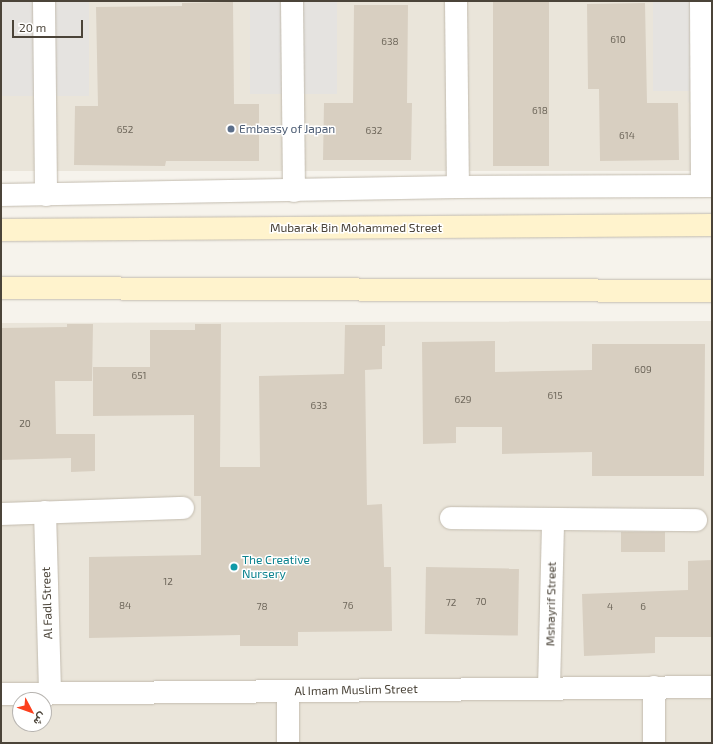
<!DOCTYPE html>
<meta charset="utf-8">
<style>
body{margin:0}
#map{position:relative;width:713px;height:744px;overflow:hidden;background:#f6f3ec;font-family:"Exo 2",Vazirmatn,sans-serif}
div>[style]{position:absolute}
.residential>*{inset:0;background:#eae5da;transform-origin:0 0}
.parking>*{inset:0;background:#e5e3e0;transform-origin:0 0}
.building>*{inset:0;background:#d8cfc1;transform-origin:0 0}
.roads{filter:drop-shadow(0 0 1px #c2bbae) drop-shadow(0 0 1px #c2bbae)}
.minor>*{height:22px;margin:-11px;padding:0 11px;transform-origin:11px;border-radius:11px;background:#fff}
.secondary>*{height:22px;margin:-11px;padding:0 11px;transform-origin:11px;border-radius:11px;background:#fff3cd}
.dots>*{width:11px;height:11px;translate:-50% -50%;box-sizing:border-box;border:2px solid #fff;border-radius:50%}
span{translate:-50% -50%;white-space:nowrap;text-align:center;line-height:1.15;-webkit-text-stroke:3px #fff;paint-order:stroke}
.number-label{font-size:10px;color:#6e675b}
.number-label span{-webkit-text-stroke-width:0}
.service-label{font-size:12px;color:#4e5e75}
.left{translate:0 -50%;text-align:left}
.street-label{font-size:12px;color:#4b4439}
.culture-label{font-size:12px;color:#0d838f}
.frame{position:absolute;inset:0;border:2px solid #4b4439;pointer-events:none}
.north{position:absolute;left:12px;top:692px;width:40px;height:40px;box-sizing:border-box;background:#fff;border:1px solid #b7b4b0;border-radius:50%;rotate:131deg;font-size:11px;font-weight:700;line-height:16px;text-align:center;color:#4b4439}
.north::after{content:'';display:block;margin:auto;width:14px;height:18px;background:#fc3f1d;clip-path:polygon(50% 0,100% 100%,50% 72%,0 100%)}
.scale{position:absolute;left:12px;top:20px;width:71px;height:18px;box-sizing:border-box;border:2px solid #4b4439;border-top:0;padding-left:5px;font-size:12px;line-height:14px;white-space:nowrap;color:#4b4439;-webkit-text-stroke:3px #fff;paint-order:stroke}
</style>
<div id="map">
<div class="residential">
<div style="left:1px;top:1px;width:711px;height:170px"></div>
<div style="clip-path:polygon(evenodd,712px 321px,712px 743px,1px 743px,1px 323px,712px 321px,20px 700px,44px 700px,44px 724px,20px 724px,20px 700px)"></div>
</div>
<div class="parking">
<div style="left:2px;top:1px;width:87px;height:95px"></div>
<div style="left:250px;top:1px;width:87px;height:93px"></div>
<div style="left:653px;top:1px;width:59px;height:90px"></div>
</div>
<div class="building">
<div style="left:493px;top:1px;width:56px;height:165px"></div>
<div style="clip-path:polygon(233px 2px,234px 104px,259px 104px,259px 161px,166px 161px,165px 166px,74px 165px,75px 106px,98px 106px,96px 7px,182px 6px,182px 3px)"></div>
<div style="clip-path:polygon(645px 3px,647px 103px,678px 103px,679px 160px,600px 161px,599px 89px,588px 89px,587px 4px)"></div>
<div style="clip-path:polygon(354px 5px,408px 5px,407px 103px,412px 103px,411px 160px,323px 160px,324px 103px,353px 103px)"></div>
<div style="clip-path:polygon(67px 324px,93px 324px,92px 381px,55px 381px,56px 434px,95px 434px,95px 471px,71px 472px,71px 458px,1px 460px,1px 328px,67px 327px)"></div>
<div style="clip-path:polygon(195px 324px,221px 324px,220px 467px,260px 467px,259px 376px,344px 374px,345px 325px,385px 325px,385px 346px,382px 346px,382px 369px,365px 370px,367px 505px,382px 504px,384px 567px,391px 567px,392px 631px,298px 632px,298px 646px,240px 646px,240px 635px,89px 638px,89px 557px,201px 555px,201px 496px,194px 496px,194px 415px,93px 416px,93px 367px,150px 367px,150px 330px,195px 330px)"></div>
<div style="clip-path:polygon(495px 341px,495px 372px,592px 370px,592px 344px,705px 344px,704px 476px,592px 476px,592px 452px,502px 454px,502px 427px,456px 427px,456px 443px,423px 444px,422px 342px)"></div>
<div style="left:621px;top:532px;width:44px;height:20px"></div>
<div style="clip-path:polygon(712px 560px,712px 637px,655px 637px,655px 653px,584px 656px,582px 594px,688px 590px,688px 561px)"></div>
<div style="left:426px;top:567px;width:93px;height:67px;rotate:1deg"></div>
</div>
<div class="roads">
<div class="minor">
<div style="left:44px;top:1px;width:194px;rotate:89.4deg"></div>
<div style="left:292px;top:1px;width:190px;rotate:89.4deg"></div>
<div style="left:456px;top:1px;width:186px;rotate:89.4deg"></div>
<div style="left:701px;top:1px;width:185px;rotate:89.7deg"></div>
<div style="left:1px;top:195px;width:457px;rotate:-1deg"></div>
<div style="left:458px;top:187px;width:254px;rotate:-0.2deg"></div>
<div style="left:45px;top:512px;width:181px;rotate:88.4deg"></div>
<div style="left:1px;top:514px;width:182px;rotate:-1.9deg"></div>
<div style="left:451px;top:518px;width:245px;rotate:0.5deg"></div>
<div style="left:549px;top:688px;width:168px;rotate:-88.6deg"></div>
<div style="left:1px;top:694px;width:711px;rotate:-0.56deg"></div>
<div style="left:288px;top:743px;width:52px;rotate:-90deg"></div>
<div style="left:654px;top:743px;width:56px;rotate:-90deg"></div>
</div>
<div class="secondary">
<div style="left:1px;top:230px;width:711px;rotate:-0.4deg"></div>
<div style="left:1px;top:288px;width:711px;rotate:0.24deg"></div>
</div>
</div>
<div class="dots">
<div style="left:231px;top:129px;background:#5c6f8a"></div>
<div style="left:234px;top:567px;background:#0f9aa8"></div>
</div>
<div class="number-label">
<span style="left:618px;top:40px">610</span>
<span style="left:390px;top:42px">638</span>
<span style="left:540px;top:111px">618</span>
<span style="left:125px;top:130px">652</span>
<span style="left:374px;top:131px">632</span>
<span style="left:627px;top:136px">614</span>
<span style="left:643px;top:370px">609</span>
<span style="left:139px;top:376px">651</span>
<span style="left:555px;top:396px">615</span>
<span style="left:463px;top:400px">629</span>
<span style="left:319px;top:406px">633</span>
<span style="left:25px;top:424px">20</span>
<span style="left:168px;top:582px">12</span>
<span style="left:481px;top:602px">70</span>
<span style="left:451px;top:603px">72</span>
<span style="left:125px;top:606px">84</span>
<span style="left:348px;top:606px">76</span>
<span style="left:262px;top:607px">78</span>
<span style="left:610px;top:607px">4</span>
<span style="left:643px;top:607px">6</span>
</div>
<div class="service-label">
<span class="left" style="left:239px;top:129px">Embassy of Japan</span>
</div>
<div class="street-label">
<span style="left:356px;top:228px">Mubarak Bin Mohammed Street</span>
<span style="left:47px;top:603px;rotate:-92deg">Al Fadl Street</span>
<span style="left:551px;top:604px;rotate:-89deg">Mshayrif Street</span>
<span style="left:356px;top:690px;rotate:-1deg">Al Imam Muslim Street</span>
</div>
<div class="culture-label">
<span class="left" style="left:242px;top:567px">The Creative<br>Nursery</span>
</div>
<div class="frame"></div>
<div class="north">ش</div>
<div class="scale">20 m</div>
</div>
